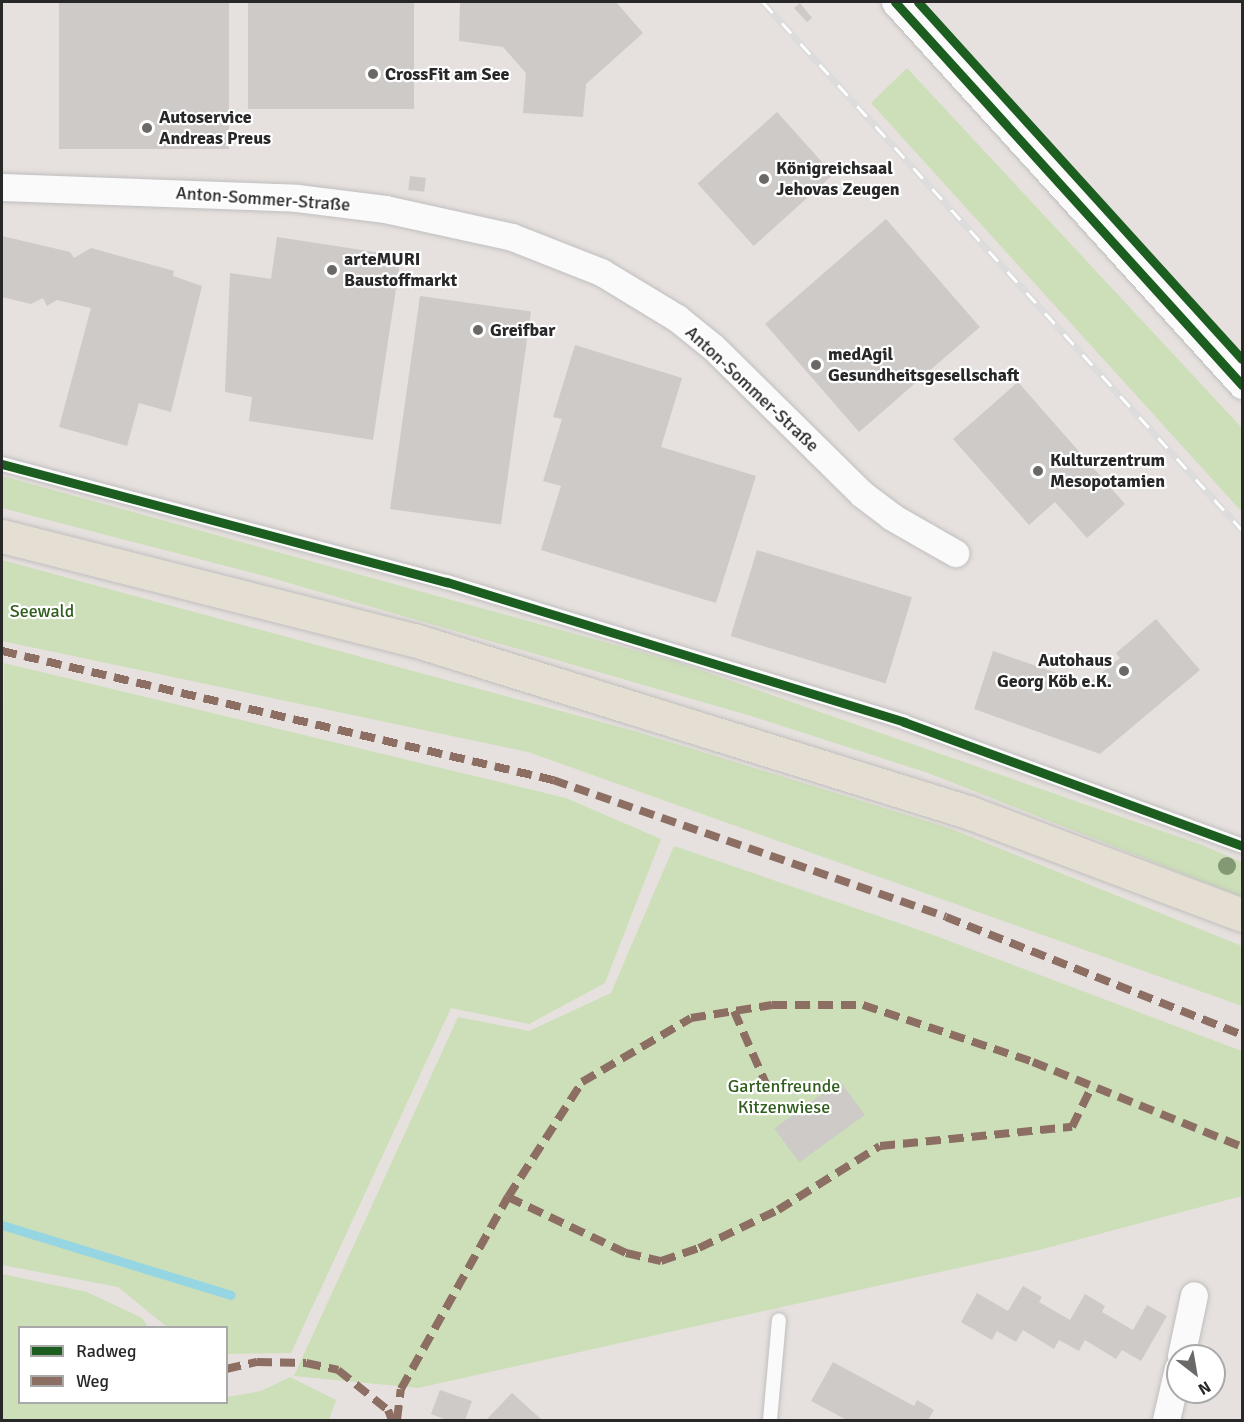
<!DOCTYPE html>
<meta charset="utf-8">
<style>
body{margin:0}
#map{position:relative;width:1244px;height:1422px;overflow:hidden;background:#e6e1de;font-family:Signika,sans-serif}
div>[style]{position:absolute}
.green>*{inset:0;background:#ccdfb8}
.stream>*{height:9px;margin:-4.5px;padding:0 4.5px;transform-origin:4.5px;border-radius:4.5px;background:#96d6e3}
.building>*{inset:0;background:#cdcac8;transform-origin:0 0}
.roads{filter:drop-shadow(0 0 2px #c0bebf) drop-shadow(0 0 2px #c0bebf)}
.lane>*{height:14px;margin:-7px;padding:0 7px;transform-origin:7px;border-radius:7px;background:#fbfafa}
.street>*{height:27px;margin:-13.5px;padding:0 13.5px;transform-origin:13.5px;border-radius:13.5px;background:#fbfafa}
.primary>*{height:33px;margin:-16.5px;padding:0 16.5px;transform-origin:16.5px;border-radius:16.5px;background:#e4ded3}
.rail>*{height:7px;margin-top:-3.5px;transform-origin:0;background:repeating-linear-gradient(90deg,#fff 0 14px,#dddcdd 0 28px);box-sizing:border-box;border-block:2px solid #dddcdd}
.quiet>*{height:8px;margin-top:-4px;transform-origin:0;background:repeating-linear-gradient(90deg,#8d6e63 0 15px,transparent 0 23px)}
.cycleway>*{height:9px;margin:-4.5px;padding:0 4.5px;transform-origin:4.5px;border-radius:4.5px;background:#1b5e20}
.trees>*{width:18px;height:18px;margin:-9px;border-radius:50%;background:#829974}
.dots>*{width:16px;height:16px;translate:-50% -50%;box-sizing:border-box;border:3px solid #fff;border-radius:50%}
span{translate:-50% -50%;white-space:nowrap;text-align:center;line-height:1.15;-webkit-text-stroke:4.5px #fff;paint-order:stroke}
.poi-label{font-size:18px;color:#282828;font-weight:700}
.left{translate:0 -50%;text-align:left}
.right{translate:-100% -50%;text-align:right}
.street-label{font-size:18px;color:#282828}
.park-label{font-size:18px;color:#315e1e}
.frame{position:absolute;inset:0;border:3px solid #282828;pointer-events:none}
.legend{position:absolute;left:18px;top:1326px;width:210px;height:78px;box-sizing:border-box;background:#fff;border:2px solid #a9a9a9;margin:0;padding:8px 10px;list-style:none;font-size:18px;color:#282828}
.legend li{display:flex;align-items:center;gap:12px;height:30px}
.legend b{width:30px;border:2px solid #a9a9a9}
.north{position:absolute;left:1166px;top:1344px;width:60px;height:60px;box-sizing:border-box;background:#fff;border:2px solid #a9a9a9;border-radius:50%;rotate:149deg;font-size:16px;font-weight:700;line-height:24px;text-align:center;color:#282828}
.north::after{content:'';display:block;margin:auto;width:21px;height:27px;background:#6a6968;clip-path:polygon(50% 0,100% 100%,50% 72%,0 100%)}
</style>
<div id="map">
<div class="green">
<div style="clip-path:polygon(907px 68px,1242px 428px,1242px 512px,871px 103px)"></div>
<div style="clip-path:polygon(2px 476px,677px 662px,1202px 845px,1242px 862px,1242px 897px,928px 773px,751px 716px,261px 575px,2px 508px)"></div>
<div style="clip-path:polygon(2px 560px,631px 730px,949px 828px,1242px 946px,1242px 1006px,528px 752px,2px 641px)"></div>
<div style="clip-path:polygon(4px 663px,566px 798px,661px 839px,605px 983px,529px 1024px,451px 1008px,291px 1353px,227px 1354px,226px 1328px,167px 1327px,118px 1287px,2px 1265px)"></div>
<div style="clip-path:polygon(674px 846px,928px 933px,1242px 1051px,1242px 1196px,1039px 1250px,418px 1388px,294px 1376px,458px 1017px,529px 1031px,611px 993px)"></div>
<div style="clip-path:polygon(2px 1274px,87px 1292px,142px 1318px,148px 1327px,20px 1328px,20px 1402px,226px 1402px,227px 1397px,261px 1391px,290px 1377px,336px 1400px,329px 1420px,2px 1420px)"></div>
</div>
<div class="stream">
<div style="left:2px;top:1225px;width:239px;rotate:17deg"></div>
</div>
<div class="building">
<div style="left:59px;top:2px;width:170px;height:147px"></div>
<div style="left:248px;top:2px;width:166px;height:107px"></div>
<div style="clip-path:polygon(460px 2px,616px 2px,643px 33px,586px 84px,583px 117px,523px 113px,526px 73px,503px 47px,459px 41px)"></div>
<div style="clip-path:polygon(800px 3px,812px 18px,807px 22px,794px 8px)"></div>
<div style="left:777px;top:112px;width:84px;height:107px;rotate:48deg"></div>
<div style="left:410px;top:176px;width:16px;height:14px;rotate:7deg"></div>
<div style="left:886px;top:219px;width:143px;height:160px;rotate:49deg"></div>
<div style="clip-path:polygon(2px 236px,70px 252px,74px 258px,91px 248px,174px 271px,173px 276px,202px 286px,171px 412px,139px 403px,127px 446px,59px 427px,91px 308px,57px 300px,47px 306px,43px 298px,31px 304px,2px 297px)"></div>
<div style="clip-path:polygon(277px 237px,401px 256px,373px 440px,249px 421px,252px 397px,225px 392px,230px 273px,271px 279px)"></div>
<div style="left:420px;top:296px;width:112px;height:215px;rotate:8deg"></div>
<div style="clip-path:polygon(575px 345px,682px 378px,661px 447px,756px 476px,716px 603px,541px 550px,561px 486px,543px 481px,562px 419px,553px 417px)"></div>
<div style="clip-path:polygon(1018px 382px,1125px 504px,1087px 538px,1055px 502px,1029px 525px,953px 439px)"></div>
<div style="left:757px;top:550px;width:162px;height:90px;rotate:17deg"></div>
<div style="clip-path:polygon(1156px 619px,1200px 670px,1100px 754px,974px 709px,993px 651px,1088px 684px,1120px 658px,1116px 653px)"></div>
<div style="left:840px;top:1081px;width:42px;height:81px;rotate:54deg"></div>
<div style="clip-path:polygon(1023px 1286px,1042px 1297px,1039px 1302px,1070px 1320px,1085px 1294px,1105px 1306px,1102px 1312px,1133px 1330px,1147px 1305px,1167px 1316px,1141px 1361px,1122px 1350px,1116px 1359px,1085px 1340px,1079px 1351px,1059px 1340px,1054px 1349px,1023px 1330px,1016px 1342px,997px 1331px,992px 1340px,961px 1322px,977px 1293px,1008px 1311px)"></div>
<div style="clip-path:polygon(833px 1362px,914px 1406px,917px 1400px,934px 1410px,928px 1420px,847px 1420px,811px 1401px)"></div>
<div style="clip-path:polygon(440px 1390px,472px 1401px,465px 1420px,447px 1420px,431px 1414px)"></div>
<div style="clip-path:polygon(512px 1393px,542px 1420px,486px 1420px)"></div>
</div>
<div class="roads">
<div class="lane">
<div style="left:2px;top:464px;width:460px;rotate:14.9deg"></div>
<div style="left:447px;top:582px;width:478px;rotate:17deg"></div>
<div style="left:904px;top:722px;width:360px;rotate:20.1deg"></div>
<div style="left:770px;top:1420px;width:100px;rotate:-84.9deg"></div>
</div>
<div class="street">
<div style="left:895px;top:2px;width:517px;rotate:47.82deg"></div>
<div style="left:2px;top:187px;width:295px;rotate:2.1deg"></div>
<div style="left:297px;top:198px;width:89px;rotate:7.1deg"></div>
<div style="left:385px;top:209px;width:130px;rotate:12.4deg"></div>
<div style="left:512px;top:237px;width:96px;rotate:21.5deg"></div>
<div style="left:601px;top:272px;width:89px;rotate:31.2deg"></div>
<div style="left:677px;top:318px;width:46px;rotate:38.9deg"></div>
<div style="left:713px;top:347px;width:209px;rotate:44.6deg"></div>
<div style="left:862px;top:494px;width:38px;rotate:37deg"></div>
<div style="left:892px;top:517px;width:73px;rotate:29.7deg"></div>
<div style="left:1181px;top:1356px;width:62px;rotate:-78deg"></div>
<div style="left:1166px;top:1420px;width:53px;rotate:-77deg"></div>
</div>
<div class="primary">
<div style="left:2px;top:536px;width:425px;rotate:14.2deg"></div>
<div style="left:414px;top:640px;width:583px;rotate:17.25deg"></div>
<div style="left:971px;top:813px;width:290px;rotate:20.6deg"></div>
</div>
</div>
<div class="rail">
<div style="left:763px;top:2px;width:713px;rotate:47.79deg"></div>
</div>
<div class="quiet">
<div style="left:2px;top:651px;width:566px;rotate:13.18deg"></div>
<div style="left:553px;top:780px;width:416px;rotate:19.2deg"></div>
<div style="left:946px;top:917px;width:319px;rotate:21.7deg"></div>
<div style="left:734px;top:1011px;width:80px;rotate:66.3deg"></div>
<div style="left:508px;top:1197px;width:131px;rotate:25.4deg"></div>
<div style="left:626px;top:1253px;width:36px;rotate:13deg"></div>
<div style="left:661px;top:1261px;width:40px;rotate:-18.9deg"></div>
<div style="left:699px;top:1248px;width:88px;rotate:-25.7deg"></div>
<div style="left:778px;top:1210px;width:120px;rotate:-32.1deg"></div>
<div style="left:880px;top:1146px;width:193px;rotate:-5.7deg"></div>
<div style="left:1072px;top:1127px;width:46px;rotate:-64deg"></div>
<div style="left:226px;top:1369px;width:32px;rotate:-13deg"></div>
<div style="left:257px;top:1362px;width:49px;rotate:1.2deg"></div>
<div style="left:306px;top:1363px;width:33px;rotate:12deg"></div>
<div style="left:338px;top:1370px;width:64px;rotate:38.7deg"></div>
<div style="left:388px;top:1410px;width:11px;rotate:68deg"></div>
<div style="left:397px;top:1420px;width:31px;rotate:-83deg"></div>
<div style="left:401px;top:1389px;width:220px;rotate:-60.9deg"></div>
<div style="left:508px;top:1197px;width:137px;rotate:-57.2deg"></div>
<div style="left:582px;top:1082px;width:126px;rotate:-30.4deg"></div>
<div style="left:691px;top:1018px;width:82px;rotate:-9.1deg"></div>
<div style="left:772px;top:1005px;width:91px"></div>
<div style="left:863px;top:1005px;width:179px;rotate:18.5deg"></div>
<div style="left:1033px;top:1062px;width:226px;rotate:22.1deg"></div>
</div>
<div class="cycleway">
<div style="left:895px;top:2px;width:517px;rotate:47.82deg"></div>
<div style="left:918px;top:2px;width:482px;rotate:47.8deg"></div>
<div style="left:2px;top:464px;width:460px;rotate:14.9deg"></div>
<div style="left:447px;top:582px;width:478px;rotate:17deg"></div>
<div style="left:904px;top:722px;width:360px;rotate:20.1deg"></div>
</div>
<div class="trees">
<div style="left:1227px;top:866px"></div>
</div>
<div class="dots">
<div style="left:373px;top:74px;background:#6a6968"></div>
<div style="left:147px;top:128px;background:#6a6968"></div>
<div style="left:764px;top:179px;background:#6a6968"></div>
<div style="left:332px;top:270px;background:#6a6968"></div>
<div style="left:478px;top:330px;background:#6a6968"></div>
<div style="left:816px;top:365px;background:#6a6968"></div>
<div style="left:1038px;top:471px;background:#6a6968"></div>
<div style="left:1124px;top:671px;background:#6a6968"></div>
</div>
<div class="poi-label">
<span class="left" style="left:385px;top:74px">CrossFit am See</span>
<span class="left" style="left:159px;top:128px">Autoservice<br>Andreas Preus</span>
<span class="left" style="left:776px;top:179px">Königreichsaal<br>Jehovas Zeugen</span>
<span class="left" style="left:344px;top:270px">arteMURI<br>Baustoffmarkt</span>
<span class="left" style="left:490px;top:330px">Greifbar</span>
<span class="left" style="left:828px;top:365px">medAgil<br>Gesundheitsgesellschaft</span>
<span class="left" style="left:1050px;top:471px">Kulturzentrum<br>Mesopotamien</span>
<span class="right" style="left:1112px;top:671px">Autohaus<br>Georg Köb e.K.</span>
</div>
<div class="street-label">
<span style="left:263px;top:199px;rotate:4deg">Anton-Sommer-Straße</span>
<span style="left:752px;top:389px;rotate:43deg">Anton-Sommer-Straße</span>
</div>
<div class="park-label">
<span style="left:42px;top:611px">Seewald</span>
<span style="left:784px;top:1097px">Gartenfreunde<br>Kitzenwiese</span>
</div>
<div class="frame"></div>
<ul class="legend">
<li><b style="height:8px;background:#1b5e20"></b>Radweg</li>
<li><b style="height:8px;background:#8d6e63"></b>Weg</li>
</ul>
<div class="north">N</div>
</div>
